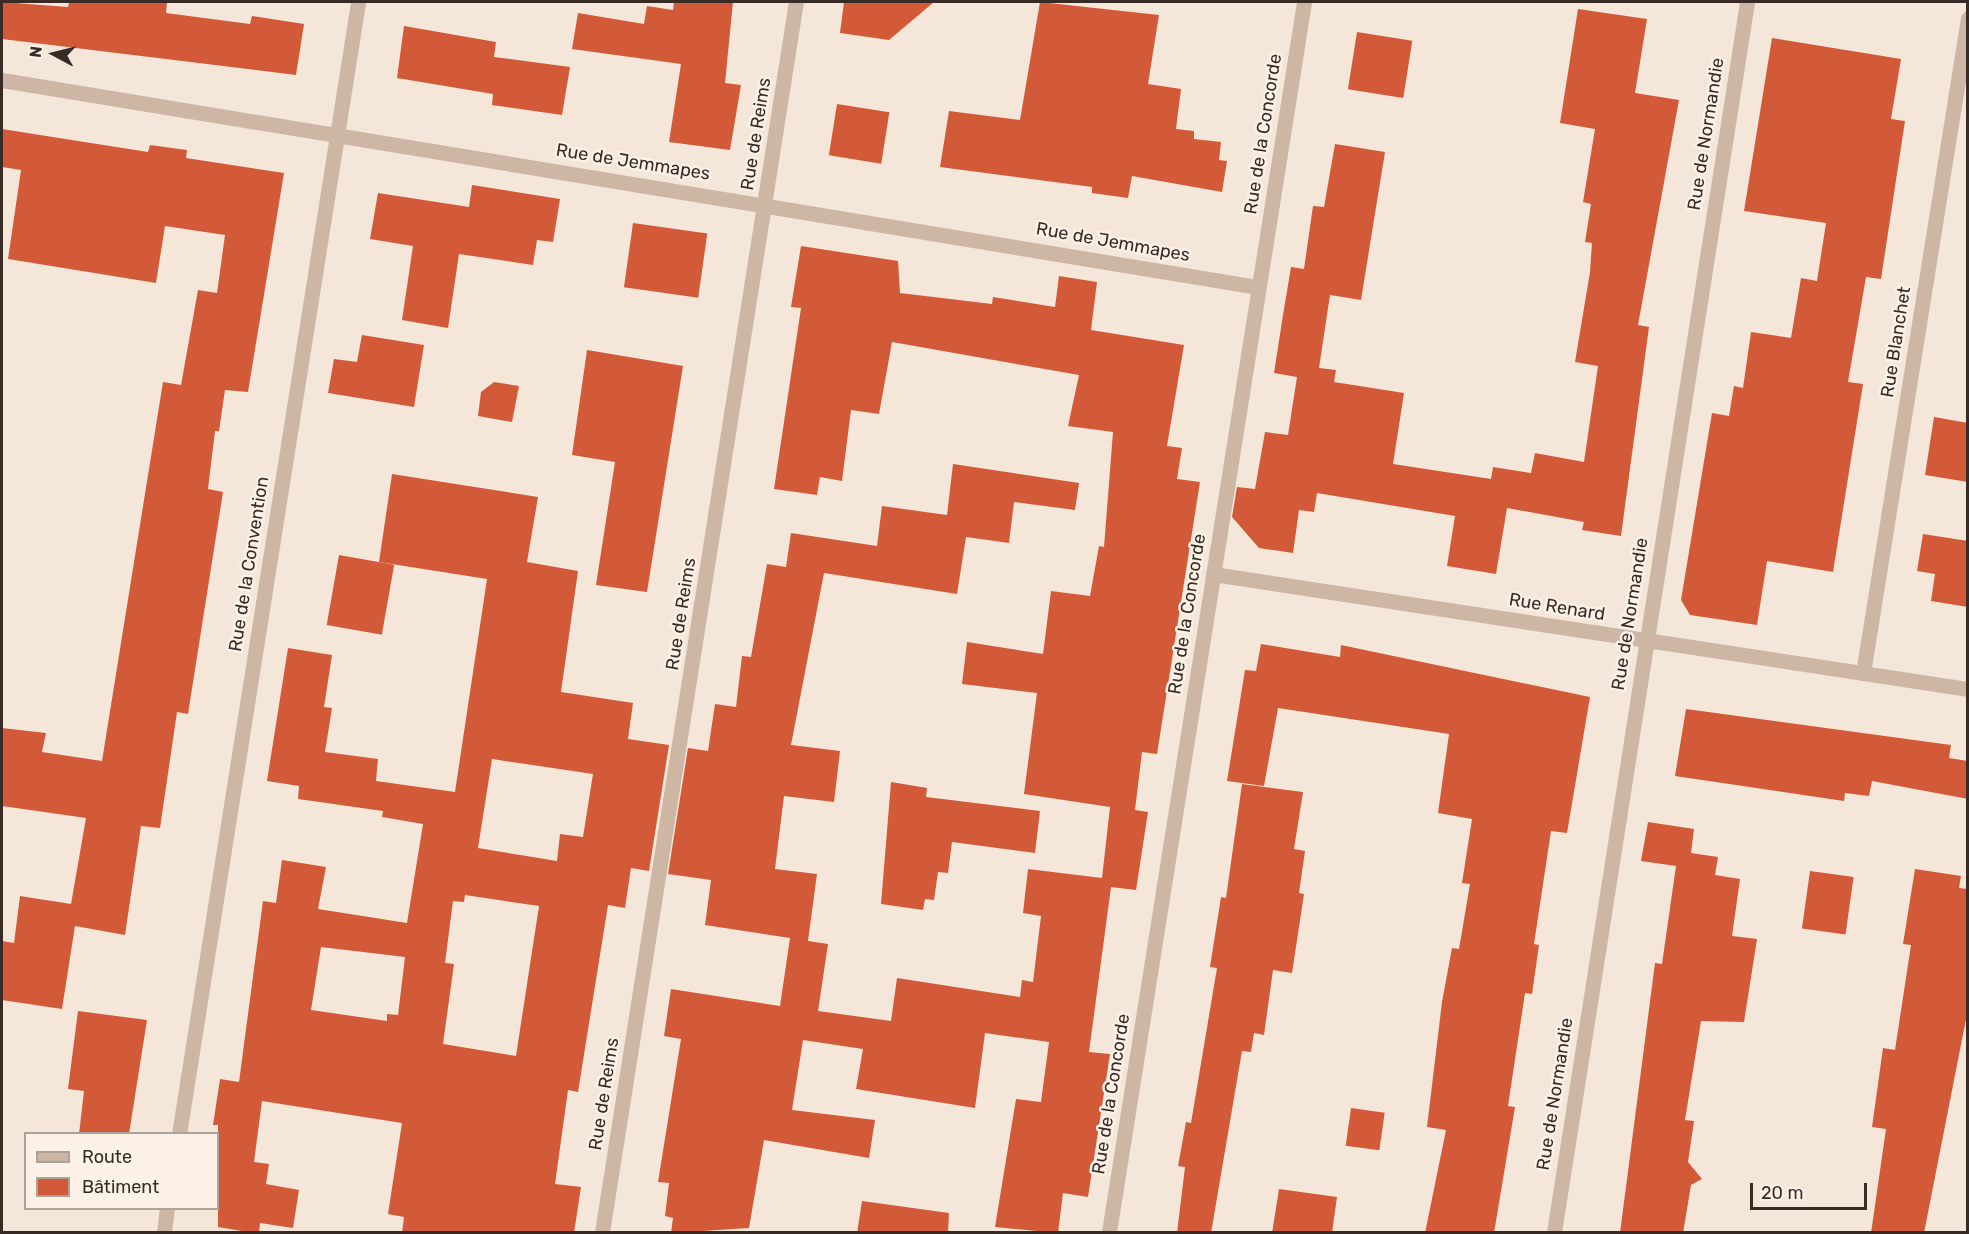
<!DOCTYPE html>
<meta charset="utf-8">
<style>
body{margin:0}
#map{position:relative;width:1969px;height:1234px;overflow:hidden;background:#f4e7d9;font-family:Rubik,sans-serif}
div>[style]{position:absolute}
.building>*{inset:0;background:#d35a38;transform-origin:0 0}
.lane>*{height:15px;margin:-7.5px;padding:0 7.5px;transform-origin:7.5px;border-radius:7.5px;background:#ceb6a4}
.street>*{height:15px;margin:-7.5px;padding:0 7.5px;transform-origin:7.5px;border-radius:7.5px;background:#ceb6a4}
span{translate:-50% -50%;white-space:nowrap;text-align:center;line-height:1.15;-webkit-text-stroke:5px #fbf1e6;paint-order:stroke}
.street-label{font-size:18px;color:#382b26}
.frame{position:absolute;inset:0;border:3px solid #382b26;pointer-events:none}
.legend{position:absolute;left:24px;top:1132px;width:195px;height:78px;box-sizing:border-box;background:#fbf1e6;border:2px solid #ada299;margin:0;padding:8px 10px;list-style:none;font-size:18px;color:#382b26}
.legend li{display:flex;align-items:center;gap:12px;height:30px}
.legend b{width:30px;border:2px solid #ada299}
.north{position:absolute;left:24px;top:24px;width:60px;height:60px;-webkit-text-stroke:4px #fbf1e6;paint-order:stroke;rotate:277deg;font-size:16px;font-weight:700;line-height:24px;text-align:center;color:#382b26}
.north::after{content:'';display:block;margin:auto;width:21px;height:27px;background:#382b26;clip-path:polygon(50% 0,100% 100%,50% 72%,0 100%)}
.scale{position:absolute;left:1750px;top:1183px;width:117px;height:27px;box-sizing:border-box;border:3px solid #382b26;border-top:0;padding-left:8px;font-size:18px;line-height:21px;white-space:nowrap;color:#382b26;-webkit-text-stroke:4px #fbf1e6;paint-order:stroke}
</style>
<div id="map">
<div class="building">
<div style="clip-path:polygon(2px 2px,68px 7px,69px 2px,167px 2px,166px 13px,250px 24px,252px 16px,304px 24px,296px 75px,2px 39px)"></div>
<div style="clip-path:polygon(674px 2px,733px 2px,725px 83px,741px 85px,730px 150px,669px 142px,681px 64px,572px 49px,578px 13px,644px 24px,647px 6px,673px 10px)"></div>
<div style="clip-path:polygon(844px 2px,934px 2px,889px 40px,840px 33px)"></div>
<div style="clip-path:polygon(1040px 2px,1159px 15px,1148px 84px,1181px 89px,1176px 129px,1194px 131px,1194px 139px,1221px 142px,1219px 160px,1227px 161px,1222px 192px,1132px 176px,1128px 198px,1092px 193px,1092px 187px,940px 167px,949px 111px,1020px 120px)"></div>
<div style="clip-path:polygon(1578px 9px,1647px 19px,1635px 93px,1679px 100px,1638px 325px,1649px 327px,1621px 536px,1582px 530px,1584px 522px,1507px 508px,1496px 574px,1447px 566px,1455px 516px,1317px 493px,1314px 512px,1299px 510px,1293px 553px,1259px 548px,1232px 517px,1237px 487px,1255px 489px,1265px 432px,1288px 435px,1297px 377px,1274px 373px,1283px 315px,1291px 267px,1304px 269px,1313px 206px,1324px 207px,1335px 144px,1385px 152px,1361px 300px,1330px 295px,1319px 368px,1336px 370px,1334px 382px,1404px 393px,1393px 464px,1491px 479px,1493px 467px,1531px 473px,1535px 453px,1584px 462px,1598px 366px,1575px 362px,1590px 272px,1592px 243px,1585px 242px,1591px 204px,1583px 202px,1595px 129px,1560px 123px)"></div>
<div style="clip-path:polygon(404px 26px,496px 42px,494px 57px,570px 67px,562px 115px,492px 105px,493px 94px,397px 78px)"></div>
<div style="left:1357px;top:32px;width:56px;height:58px;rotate:9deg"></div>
<div style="clip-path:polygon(1772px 38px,1901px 59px,1891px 119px,1905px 121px,1881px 279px,1866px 277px,1848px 382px,1863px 384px,1833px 572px,1767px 561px,1757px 625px,1690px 615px,1681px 600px,1712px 413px,1729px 416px,1734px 386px,1743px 388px,1751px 332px,1791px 338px,1801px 278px,1817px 281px,1826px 223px,1744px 211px)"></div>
<div style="left:837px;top:104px;width:53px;height:52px;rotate:9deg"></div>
<div style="clip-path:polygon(2px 129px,148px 152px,150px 145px,187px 150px,186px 158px,284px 173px,248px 392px,225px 390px,219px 431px,215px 431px,208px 489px,223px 492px,188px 714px,177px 712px,160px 828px,141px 826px,125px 935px,75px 926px,62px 1009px,2px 1000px,2px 941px,14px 943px,20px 896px,71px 904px,86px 818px,2px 806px,2px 728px,46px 733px,42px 752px,102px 761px,163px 382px,181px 385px,198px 290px,217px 293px,225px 235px,165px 226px,156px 283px,8px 259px,21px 170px,2px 167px)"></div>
<div style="clip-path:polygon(472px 185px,560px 199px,553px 242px,537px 240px,533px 265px,459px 254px,448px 328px,402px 320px,413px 246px,370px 239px,378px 193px,469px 207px)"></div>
<div style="left:633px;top:223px;width:75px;height:65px;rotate:8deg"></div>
<div style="clip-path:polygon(801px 246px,898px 261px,900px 293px,992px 304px,993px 297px,1055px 307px,1059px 276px,1097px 282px,1091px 330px,1184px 345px,1167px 446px,1182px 448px,1177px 479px,1200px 482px,1157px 754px,1142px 752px,1135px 810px,1148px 812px,1136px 890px,1111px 887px,1089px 1052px,1110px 1054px,1088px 1197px,1063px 1193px,1058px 1233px,995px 1227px,1016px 1099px,1041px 1102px,1049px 1042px,985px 1033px,975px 1108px,856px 1089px,863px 1049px,803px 1040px,792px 1110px,875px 1120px,869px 1158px,764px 1140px,749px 1228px,671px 1233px,673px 1218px,665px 1216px,669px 1183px,658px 1182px,681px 1039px,664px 1036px,671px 989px,780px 1006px,790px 938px,705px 925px,711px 880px,668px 874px,688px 748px,708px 751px,715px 704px,736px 707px,742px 656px,751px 657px,767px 564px,786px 567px,791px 533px,877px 546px,882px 506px,947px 515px,953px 464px,1079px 483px,1075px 510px,1014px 502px,1009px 543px,966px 537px,957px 594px,824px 573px,791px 745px,840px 751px,834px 802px,784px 796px,775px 869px,817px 874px,808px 941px,828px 944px,818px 1011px,891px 1021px,897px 978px,1020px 997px,1022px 980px,1033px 982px,1041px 916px,1023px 913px,1028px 869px,1102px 878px,1110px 807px,1024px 794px,1037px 693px,962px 684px,967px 642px,1043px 654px,1051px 591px,1090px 596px,1099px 546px,1104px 547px,1113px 432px,1068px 426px,1079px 375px,892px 342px,879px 414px,851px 410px,842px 481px,820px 477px,817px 495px,774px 489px,801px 308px,791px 307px)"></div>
<div style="clip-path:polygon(362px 335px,424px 345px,414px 407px,328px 393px,334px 359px,357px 362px)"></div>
<div style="clip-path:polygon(587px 350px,683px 366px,647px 592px,596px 585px,615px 462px,572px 455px)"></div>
<div style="clip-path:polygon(494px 382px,519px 386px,512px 422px,478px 416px,481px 392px)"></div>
<div style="clip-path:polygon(1934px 417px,1968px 423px,1968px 482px,1925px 475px)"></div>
<div style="clip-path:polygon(evenodd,392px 474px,538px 497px,527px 562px,578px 571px,561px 692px,633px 703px,628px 739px,669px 745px,649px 871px,631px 868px,625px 908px,608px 905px,578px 1092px,568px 1090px,555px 1184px,581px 1187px,574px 1233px,402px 1233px,404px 1217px,388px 1214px,402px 1123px,262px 1101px,254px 1162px,269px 1164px,266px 1184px,299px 1190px,293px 1228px,260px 1223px,259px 1233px,254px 1233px,218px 1227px,218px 1125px,213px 1125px,220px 1079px,239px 1082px,263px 901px,276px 903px,282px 860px,326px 867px,318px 909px,407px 923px,423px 824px,382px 817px,383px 811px,298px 799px,299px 786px,267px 781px,288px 648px,332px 655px,324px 707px,332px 708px,325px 752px,378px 759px,376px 781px,455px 792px,487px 579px,379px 562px,392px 474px,492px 759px,593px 774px,583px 837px,560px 834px,557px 861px,478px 848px,492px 759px,392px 474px,465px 895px,539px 906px,516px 1056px,443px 1044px,454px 964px,445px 963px,453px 901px,464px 902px,465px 895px,392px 474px,321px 947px,405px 957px,398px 1015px,387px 1014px,387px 1021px,311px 1010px,321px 947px)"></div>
<div style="clip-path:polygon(1923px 534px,1968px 541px,1968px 607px,1931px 601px,1935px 574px,1917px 571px)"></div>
<div style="left:339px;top:555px;width:56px;height:71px;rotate:10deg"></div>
<div style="clip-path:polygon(1261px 644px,1340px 657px,1341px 645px,1590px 697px,1567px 833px,1551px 831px,1534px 944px,1539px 945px,1532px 994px,1525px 993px,1508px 1106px,1515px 1107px,1494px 1233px,1425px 1233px,1446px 1130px,1427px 1127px,1442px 1002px,1452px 948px,1459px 949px,1470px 884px,1462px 883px,1472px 819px,1438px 813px,1449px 734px,1278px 708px,1264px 786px,1227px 781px,1245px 670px,1256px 671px)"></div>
<div style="clip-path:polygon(1686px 709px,1951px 745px,1949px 758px,1968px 761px,1968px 799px,1872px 781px,1869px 796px,1845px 793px,1844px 801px,1675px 776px)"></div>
<div style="clip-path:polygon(891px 782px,927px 788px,926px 797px,1040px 811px,1035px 853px,952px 842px,948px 873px,938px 872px,934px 900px,925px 899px,923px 910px,881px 904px)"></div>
<div style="clip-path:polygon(1242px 784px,1303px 792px,1294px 849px,1305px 851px,1299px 893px,1304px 894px,1292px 973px,1273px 970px,1264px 1035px,1254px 1033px,1251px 1052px,1242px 1051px,1211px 1233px,1177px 1233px,1185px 1167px,1178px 1166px,1186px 1122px,1191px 1123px,1217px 968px,1210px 967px,1221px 897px,1226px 898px)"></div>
<div style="clip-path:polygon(1648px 822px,1694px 829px,1691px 853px,1718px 857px,1715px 875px,1740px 879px,1732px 936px,1757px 939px,1744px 1022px,1701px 1021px,1685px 1120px,1694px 1121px,1688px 1162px,1702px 1179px,1691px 1185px,1683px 1233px,1620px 1233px,1655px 963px,1662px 964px,1676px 866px,1641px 861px)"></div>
<div style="clip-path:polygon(1915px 869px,1961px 876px,1959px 888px,1968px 889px,1968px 1009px,1924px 1233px,1871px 1233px,1886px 1129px,1872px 1127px,1883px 1048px,1895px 1050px,1911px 945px,1903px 944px)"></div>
<div style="left:1810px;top:871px;width:44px;height:58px;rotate:8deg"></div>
<div style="clip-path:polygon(78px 1011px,147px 1020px,129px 1134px,79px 1134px,84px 1091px,68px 1089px)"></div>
<div style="left:1351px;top:1108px;width:34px;height:38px;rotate:8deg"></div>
<div style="clip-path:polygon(1279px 1189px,1337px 1197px,1332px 1233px,1272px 1233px)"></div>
<div style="clip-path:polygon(862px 1201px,949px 1213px,948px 1233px,857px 1233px)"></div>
</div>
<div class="lane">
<div style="left:1863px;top:673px;width:663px;rotate:-80.89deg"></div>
</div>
<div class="street">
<div style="left:2px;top:80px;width:1273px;rotate:9.36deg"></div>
<div style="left:1213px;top:574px;width:764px;rotate:8.66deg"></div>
<div style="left:179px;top:1134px;width:1146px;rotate:-81.01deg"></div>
<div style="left:164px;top:1232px;width:24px;rotate:-83deg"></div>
<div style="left:602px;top:1232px;width:1245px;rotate:-81.04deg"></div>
<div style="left:1109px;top:1232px;width:1245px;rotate:-80.99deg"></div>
<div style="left:1554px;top:1232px;width:1245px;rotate:-81.08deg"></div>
</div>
<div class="street-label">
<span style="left:756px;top:134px;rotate:-81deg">Rue de Reims</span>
<span style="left:1263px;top:134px;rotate:-81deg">Rue de la Concorde</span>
<span style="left:1706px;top:134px;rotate:-81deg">Rue de Normandie</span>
<span style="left:633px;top:162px;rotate:9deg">Rue de Jemmapes</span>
<span style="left:1113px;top:242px;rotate:10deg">Rue de Jemmapes</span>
<span style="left:1896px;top:342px;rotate:-81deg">Rue Blanchet</span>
<span style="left:249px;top:564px;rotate:-81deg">Rue de la Convention</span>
<span style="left:1557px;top:607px;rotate:9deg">Rue Renard</span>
<span style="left:681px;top:614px;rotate:-81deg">Rue de Reims</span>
<span style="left:1187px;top:614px;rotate:-81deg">Rue de la Concorde</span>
<span style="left:1630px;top:614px;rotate:-81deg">Rue de Normandie</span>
<span style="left:604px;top:1094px;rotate:-81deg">Rue de Reims</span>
<span style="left:1111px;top:1094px;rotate:-81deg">Rue de la Concorde</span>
<span style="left:1555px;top:1094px;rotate:-81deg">Rue de Normandie</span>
</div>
<div class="frame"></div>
<ul class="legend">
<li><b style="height:8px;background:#ceb6a4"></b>Route</li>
<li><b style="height:16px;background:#d35a38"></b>Bâtiment</li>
</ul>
<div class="north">N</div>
<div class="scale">20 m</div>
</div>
